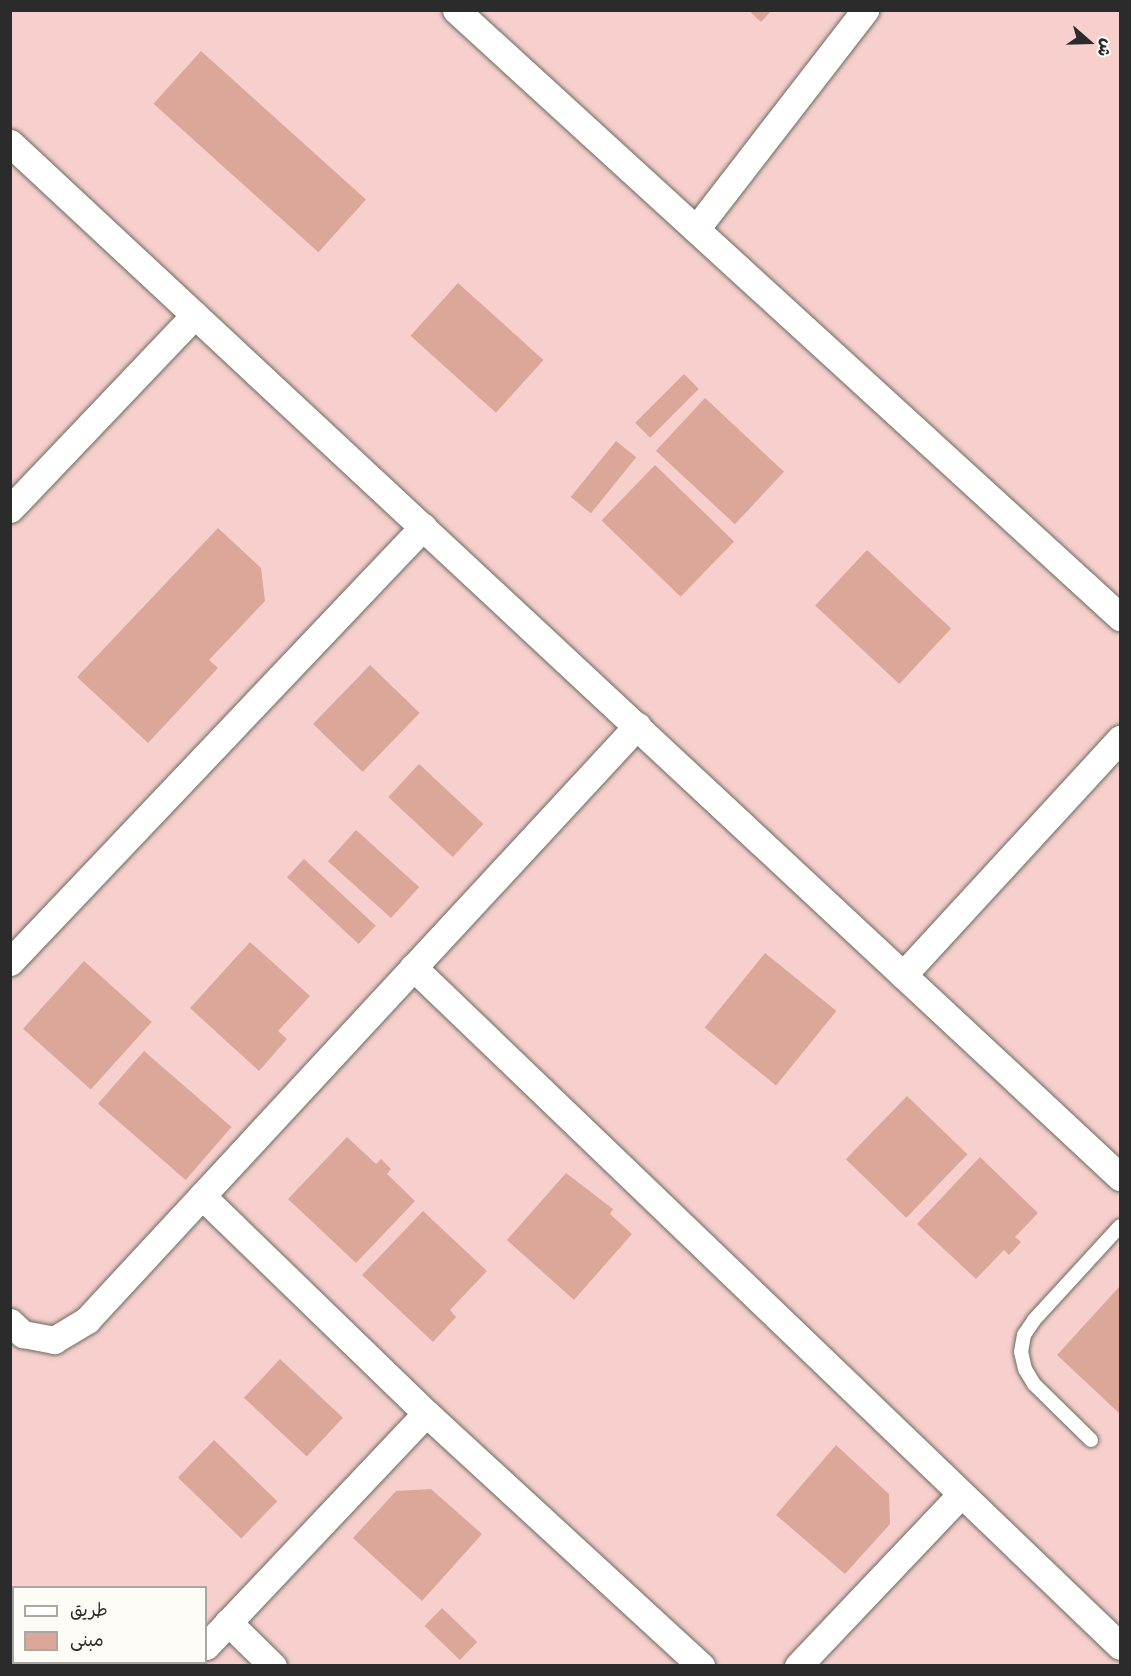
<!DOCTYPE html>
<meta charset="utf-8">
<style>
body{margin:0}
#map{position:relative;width:1131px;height:1676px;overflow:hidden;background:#e6e0bd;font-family:"Patrick Hand","Playpen Sans Arabic",sans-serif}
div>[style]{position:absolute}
.built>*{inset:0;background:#f7d0ce}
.building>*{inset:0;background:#dba799;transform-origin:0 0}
.roads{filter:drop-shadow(0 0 2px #6c6a5e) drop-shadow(0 0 2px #6c6a5e)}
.lane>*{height:14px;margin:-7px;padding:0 7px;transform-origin:7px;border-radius:7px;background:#fff}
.street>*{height:27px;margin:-13.5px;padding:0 13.5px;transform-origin:13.5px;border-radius:13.5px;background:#fff}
span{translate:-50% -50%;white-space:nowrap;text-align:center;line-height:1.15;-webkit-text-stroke:5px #fdfcf7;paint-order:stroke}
.frame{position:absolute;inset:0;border:12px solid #2b2b2b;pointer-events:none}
.legend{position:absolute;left:12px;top:1586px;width:195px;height:78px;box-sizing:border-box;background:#fdfcf7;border:2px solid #a9a8a5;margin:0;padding:8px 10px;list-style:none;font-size:18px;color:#2b2b2b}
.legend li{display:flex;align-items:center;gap:12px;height:30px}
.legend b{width:30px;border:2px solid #a9a8a5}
.north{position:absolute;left:1059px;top:12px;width:60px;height:60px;-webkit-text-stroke:4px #fdfcf7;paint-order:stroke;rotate:110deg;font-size:16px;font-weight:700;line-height:24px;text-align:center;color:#2b2b2b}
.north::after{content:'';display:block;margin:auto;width:21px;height:27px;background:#2b2b2b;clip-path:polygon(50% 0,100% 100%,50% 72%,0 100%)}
</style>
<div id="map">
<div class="built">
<div style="clip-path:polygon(evenodd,11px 11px,1120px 11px,1120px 1665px,11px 1666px,11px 11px,14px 1588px,206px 1588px,206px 1662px,14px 1662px,14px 1588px)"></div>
</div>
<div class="building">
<div style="clip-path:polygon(748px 10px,772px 10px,761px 22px)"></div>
<div style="left:201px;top:51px;width:222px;height:71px;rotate:42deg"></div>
<div style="left:458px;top:283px;width:115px;height:71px;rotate:42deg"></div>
<div style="left:684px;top:374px;width:21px;height:69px;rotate:45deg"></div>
<div style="left:705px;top:398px;width:108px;height:72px;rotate:43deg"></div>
<div style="left:616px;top:441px;width:26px;height:72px;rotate:39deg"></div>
<div style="left:655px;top:465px;width:110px;height:77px;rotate:44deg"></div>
<div style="clip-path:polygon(218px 528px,261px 568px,265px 601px,209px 660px,218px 668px,148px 743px,77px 677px)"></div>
<div style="left:867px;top:550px;width:115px;height:76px;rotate:43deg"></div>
<div style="left:370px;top:665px;width:69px;height:82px;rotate:44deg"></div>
<div style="left:419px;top:764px;width:88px;height:45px;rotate:43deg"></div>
<div style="left:356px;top:830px;width:85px;height:42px;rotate:42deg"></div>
<div style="left:304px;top:859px;width:98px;height:25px;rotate:43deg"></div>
<div style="clip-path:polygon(250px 942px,310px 996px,278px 1031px,287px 1039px,259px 1071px,190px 1008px)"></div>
<div style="left:765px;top:953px;width:92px;height:96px;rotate:39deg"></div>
<div style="left:84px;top:961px;width:91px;height:91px;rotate:42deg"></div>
<div style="left:144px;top:1051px;width:116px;height:70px;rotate:41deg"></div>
<div style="left:907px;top:1096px;width:84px;height:88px;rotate:44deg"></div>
<div style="clip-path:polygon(347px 1137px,376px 1164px,381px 1159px,391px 1169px,387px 1174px,415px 1201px,356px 1263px,288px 1199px)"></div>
<div style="clip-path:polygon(980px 1157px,1038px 1213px,1015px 1237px,1021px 1242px,1009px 1255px,1004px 1250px,976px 1279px,917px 1224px)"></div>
<div style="clip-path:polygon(566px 1173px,613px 1209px,610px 1214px,632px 1234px,574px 1300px,507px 1240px)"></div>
<div style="clip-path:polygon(423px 1211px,487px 1271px,450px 1310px,456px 1317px,433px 1342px,362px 1275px)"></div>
<div style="clip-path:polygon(1120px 1286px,1120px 1414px,1057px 1355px)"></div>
<div style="left:280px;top:1359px;width:86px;height:53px;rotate:43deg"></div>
<div style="left:214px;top:1440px;width:88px;height:52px;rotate:44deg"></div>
<div style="clip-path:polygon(836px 1445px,889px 1494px,890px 1524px,845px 1574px,776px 1515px)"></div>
<div style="clip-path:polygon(431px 1489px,482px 1534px,422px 1601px,353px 1538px,396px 1491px)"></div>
<div style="left:442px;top:1608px;width:49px;height:25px;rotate:44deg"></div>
</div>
<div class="roads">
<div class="lane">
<div style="left:1091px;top:1440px;width:80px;rotate:-135.5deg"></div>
<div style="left:1034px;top:1384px;width:17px;rotate:-121deg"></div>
<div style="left:1025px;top:1369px;width:17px;rotate:-103deg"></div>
<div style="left:1021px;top:1352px;width:17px;rotate:-80deg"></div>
<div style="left:1024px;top:1335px;width:18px;rotate:-56deg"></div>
<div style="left:1034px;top:1320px;width:127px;rotate:-47.5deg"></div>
</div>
<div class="street">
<div style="left:456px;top:10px;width:900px;rotate:42.43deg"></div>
<div style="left:10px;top:143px;width:1517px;rotate:42.97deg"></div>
<div style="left:696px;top:229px;width:277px;rotate:-52.3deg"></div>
<div style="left:10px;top:509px;width:268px;rotate:-46.4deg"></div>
<div style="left:10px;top:962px;width:600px;rotate:-46.49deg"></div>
<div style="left:413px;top:967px;width:980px;rotate:43.84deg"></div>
<div style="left:903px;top:975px;width:321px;rotate:-47.4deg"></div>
<div style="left:202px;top:1196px;width:312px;rotate:44.1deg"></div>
<div style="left:426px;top:1413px;width:374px;rotate:42.6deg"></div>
<div style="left:10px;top:1322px;width:18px;rotate:43deg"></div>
<div style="left:23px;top:1334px;width:32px;rotate:11deg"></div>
<div style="left:54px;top:1340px;width:39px;rotate:-31deg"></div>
<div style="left:87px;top:1320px;width:810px;rotate:-47.2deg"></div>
<div style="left:228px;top:1622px;width:63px;rotate:44.4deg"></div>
<div style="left:206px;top:1646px;width:320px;rotate:-46.6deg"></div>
<div style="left:188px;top:1666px;width:4px;rotate:-63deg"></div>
<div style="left:798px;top:1666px;width:237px;rotate:-46.5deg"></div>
</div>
</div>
<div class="frame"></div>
<ul class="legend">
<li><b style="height:8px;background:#fff"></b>طريق</li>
<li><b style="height:16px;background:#dba799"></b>مبنى</li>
</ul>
<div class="north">ش</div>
</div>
